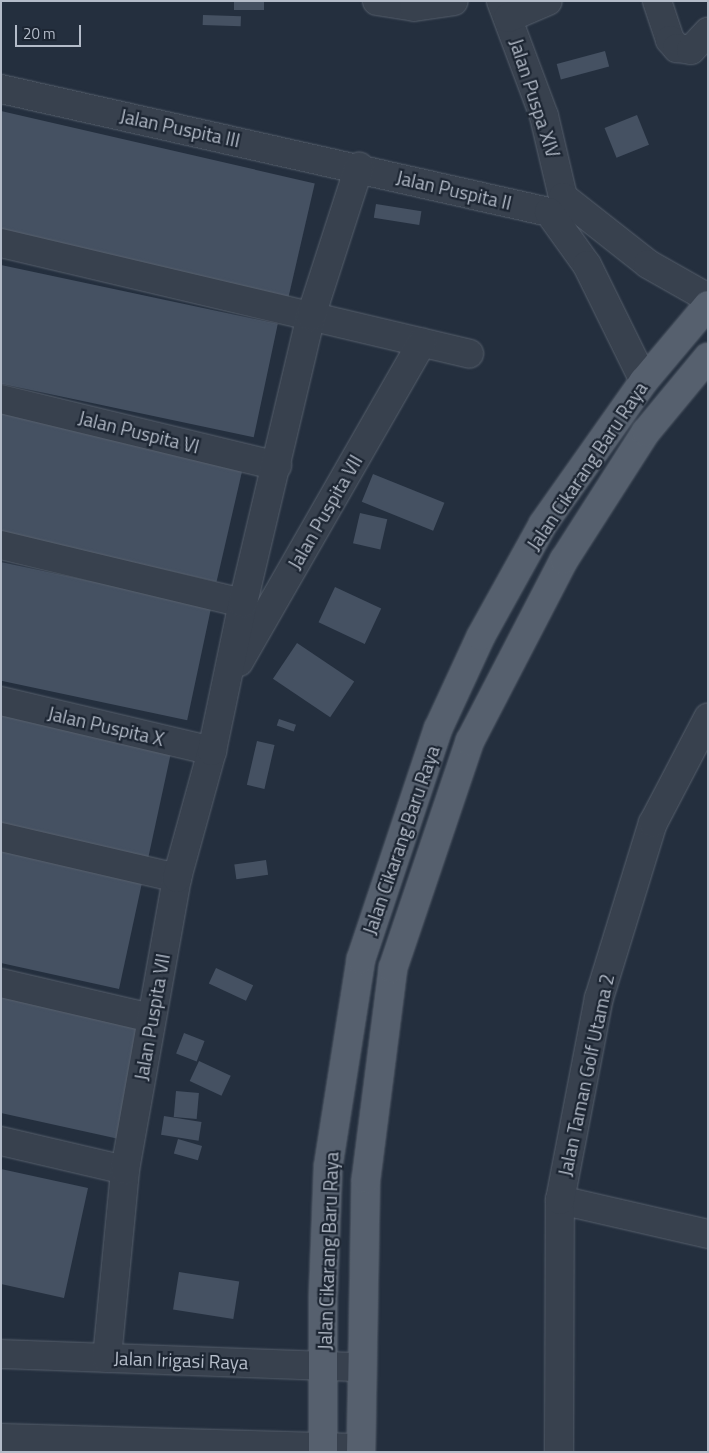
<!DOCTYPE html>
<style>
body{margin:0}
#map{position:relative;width:709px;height:1453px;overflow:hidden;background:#242f3e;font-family:"Titillium Web",sans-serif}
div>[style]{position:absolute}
.building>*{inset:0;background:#455162;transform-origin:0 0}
.roads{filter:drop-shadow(0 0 1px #565f6c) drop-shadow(0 0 1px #565f6c)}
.minor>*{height:28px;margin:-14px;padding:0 14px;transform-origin:14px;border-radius:14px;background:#38414e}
.major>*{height:28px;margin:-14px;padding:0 14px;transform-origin:14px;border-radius:14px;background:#56606e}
span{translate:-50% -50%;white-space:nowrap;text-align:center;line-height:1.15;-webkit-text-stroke:4.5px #1d2633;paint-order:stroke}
.street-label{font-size:19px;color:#b4bcc9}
.frame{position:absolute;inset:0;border:2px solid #b4bcc9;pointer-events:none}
.scale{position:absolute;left:15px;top:25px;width:66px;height:22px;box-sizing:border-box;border:2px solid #b4bcc9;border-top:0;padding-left:6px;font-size:15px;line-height:18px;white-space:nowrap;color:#b4bcc9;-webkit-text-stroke:4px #1d2633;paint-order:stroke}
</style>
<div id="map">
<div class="building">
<div style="left:234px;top:1px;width:30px;height:9px"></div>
<div style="left:203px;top:15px;width:38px;height:10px;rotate:2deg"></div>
<div style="left:605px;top:51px;width:16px;height:50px;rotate:75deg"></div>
<div style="left:1px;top:111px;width:322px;height:116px;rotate:13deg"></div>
<div style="left:637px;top:115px;width:32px;height:35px;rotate:68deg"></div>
<div style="left:376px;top:204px;width:46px;height:14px;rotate:9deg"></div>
<div style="left:1px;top:265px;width:283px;height:116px;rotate:12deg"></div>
<div style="left:1px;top:413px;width:248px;height:116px;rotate:13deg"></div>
<div style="left:373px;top:474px;width:77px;height:30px;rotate:22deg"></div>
<div style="left:360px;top:513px;width:28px;height:31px;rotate:13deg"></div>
<div style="left:1px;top:562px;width:215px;height:116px;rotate:12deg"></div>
<div style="left:335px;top:587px;width:51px;height:39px;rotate:25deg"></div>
<div style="left:297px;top:643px;width:69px;height:43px;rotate:34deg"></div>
<div style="clip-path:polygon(1px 710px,172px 748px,148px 859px,1px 826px)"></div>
<div style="left:279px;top:719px;width:18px;height:7px;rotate:19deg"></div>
<div style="left:257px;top:741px;width:18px;height:45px;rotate:13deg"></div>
<div style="clip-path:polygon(1px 847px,143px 878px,119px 989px,1px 963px)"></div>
<div style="left:266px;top:860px;width:15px;height:32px;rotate:82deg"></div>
<div style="left:216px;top:968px;width:41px;height:17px;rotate:25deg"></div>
<div style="clip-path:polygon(1px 997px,143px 1028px,119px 1139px,1px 1113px)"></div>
<div style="left:184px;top:1033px;width:22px;height:22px;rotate:21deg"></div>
<div style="left:199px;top:1061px;width:35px;height:22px;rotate:25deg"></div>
<div style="left:176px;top:1091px;width:23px;height:26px;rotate:5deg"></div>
<div style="left:164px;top:1116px;width:38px;height:19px;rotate:9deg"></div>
<div style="left:178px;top:1139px;width:25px;height:15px;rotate:16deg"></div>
<div style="clip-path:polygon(1px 1169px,88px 1188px,64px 1298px,1px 1284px)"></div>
<div style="left:179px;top:1272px;width:61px;height:38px;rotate:9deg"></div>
</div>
<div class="roads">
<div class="minor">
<div style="left:377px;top:1px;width:37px;rotate:9deg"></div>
<div style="left:414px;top:7px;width:40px;rotate:-8.5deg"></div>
<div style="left:501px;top:1px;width:123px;rotate:69.5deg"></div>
<div style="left:544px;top:116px;width:83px;rotate:76.8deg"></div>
<div style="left:657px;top:1px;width:41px;rotate:71.6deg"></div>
<div style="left:670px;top:40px;width:11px;rotate:49deg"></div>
<div style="left:677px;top:48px;width:14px;rotate:8deg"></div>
<div style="left:691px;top:50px;width:25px;rotate:-47deg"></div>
<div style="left:508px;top:18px;width:43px;rotate:-23deg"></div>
<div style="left:1px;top:89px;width:562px;rotate:12.65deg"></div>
<div style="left:563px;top:197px;width:108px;rotate:38.2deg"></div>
<div style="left:648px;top:264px;width:69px;rotate:29.5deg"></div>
<div style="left:549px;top:212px;width:65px;rotate:54.4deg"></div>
<div style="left:587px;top:265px;width:129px;rotate:63.8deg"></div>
<div style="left:1px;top:243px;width:481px;rotate:13.3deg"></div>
<div style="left:1px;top:399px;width:284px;rotate:13.6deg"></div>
<div style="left:1px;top:545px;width:249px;rotate:13.5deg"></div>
<div style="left:239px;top:662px;width:368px;rotate:-60.2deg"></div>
<div style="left:1px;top:701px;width:217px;rotate:13.3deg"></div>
<div style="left:1px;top:837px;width:181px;rotate:13.1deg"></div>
<div style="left:1px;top:983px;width:154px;rotate:13.1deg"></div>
<div style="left:1px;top:1141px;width:127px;rotate:13.2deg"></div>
<div style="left:560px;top:1200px;width:152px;rotate:12.9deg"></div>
<div style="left:1px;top:1354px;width:360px;rotate:2.1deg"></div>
<div style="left:107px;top:1358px;width:189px;rotate:-84.5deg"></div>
<div style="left:125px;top:1170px;width:297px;rotate:-79.9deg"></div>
<div style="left:177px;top:878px;width:132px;rotate:-74.6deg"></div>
<div style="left:212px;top:751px;width:151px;rotate:-78.2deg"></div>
<div style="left:243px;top:603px;width:295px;rotate:-76.7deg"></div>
<div style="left:311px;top:316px;width:157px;rotate:-72.1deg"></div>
<div style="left:1px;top:1438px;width:360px;rotate:1.6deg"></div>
<div style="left:559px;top:1452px;width:252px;rotate:-89.8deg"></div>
<div style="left:560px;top:1200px;width:206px;rotate:-79.1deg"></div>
<div style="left:599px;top:998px;width:183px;rotate:-72.9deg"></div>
<div style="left:653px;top:823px;width:119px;rotate:-62.4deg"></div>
</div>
<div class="major">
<div style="left:323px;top:1452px;width:154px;rotate:-90deg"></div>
<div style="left:323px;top:1298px;width:131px;rotate:-87.8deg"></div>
<div style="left:328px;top:1167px;width:211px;rotate:-81deg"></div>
<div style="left:361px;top:959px;width:243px;rotate:-71.5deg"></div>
<div style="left:438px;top:729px;width:102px;rotate:-65.2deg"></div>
<div style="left:481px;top:636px;width:128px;rotate:-61deg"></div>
<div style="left:543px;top:524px;width:175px;rotate:-54.8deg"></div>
<div style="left:644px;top:381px;width:99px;rotate:-49.9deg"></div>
<div style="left:361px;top:1452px;width:273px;rotate:-89deg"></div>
<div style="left:366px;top:1179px;width:213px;rotate:-82.7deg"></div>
<div style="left:393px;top:968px;width:240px;rotate:-71.3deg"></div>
<div style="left:470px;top:741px;width:204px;rotate:-62.6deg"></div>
<div style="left:564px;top:560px;width:152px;rotate:-57.4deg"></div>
<div style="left:646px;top:432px;width:97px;rotate:-50.4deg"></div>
</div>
</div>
<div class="street-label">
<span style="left:535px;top:98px;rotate:72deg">Jalan Puspa XIV</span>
<span style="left:180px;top:128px;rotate:12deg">Jalan Puspita III</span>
<span style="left:454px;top:190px;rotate:13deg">Jalan Puspita II</span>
<span style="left:139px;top:432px;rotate:14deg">Jalan Puspita VI</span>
<span style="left:587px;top:466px;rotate:-56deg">Jalan Cikarang Baru Raya</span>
<span style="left:325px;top:512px;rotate:-60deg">Jalan Puspita VII</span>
<span style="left:106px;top:726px;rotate:13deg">Jalan Puspita X</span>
<span style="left:401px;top:840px;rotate:-71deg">Jalan Cikarang Baru Raya</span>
<span style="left:152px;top:1017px;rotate:-80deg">Jalan Puspita VII</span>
<span style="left:586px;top:1075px;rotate:-78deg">Jalan Taman Golf Utama 2</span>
<span style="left:328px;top:1251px;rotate:-88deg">Jalan Cikarang Baru Raya</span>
<span style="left:181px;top:1360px;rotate:2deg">Jalan Irigasi Raya</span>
</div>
<div class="frame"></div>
<div class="scale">20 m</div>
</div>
